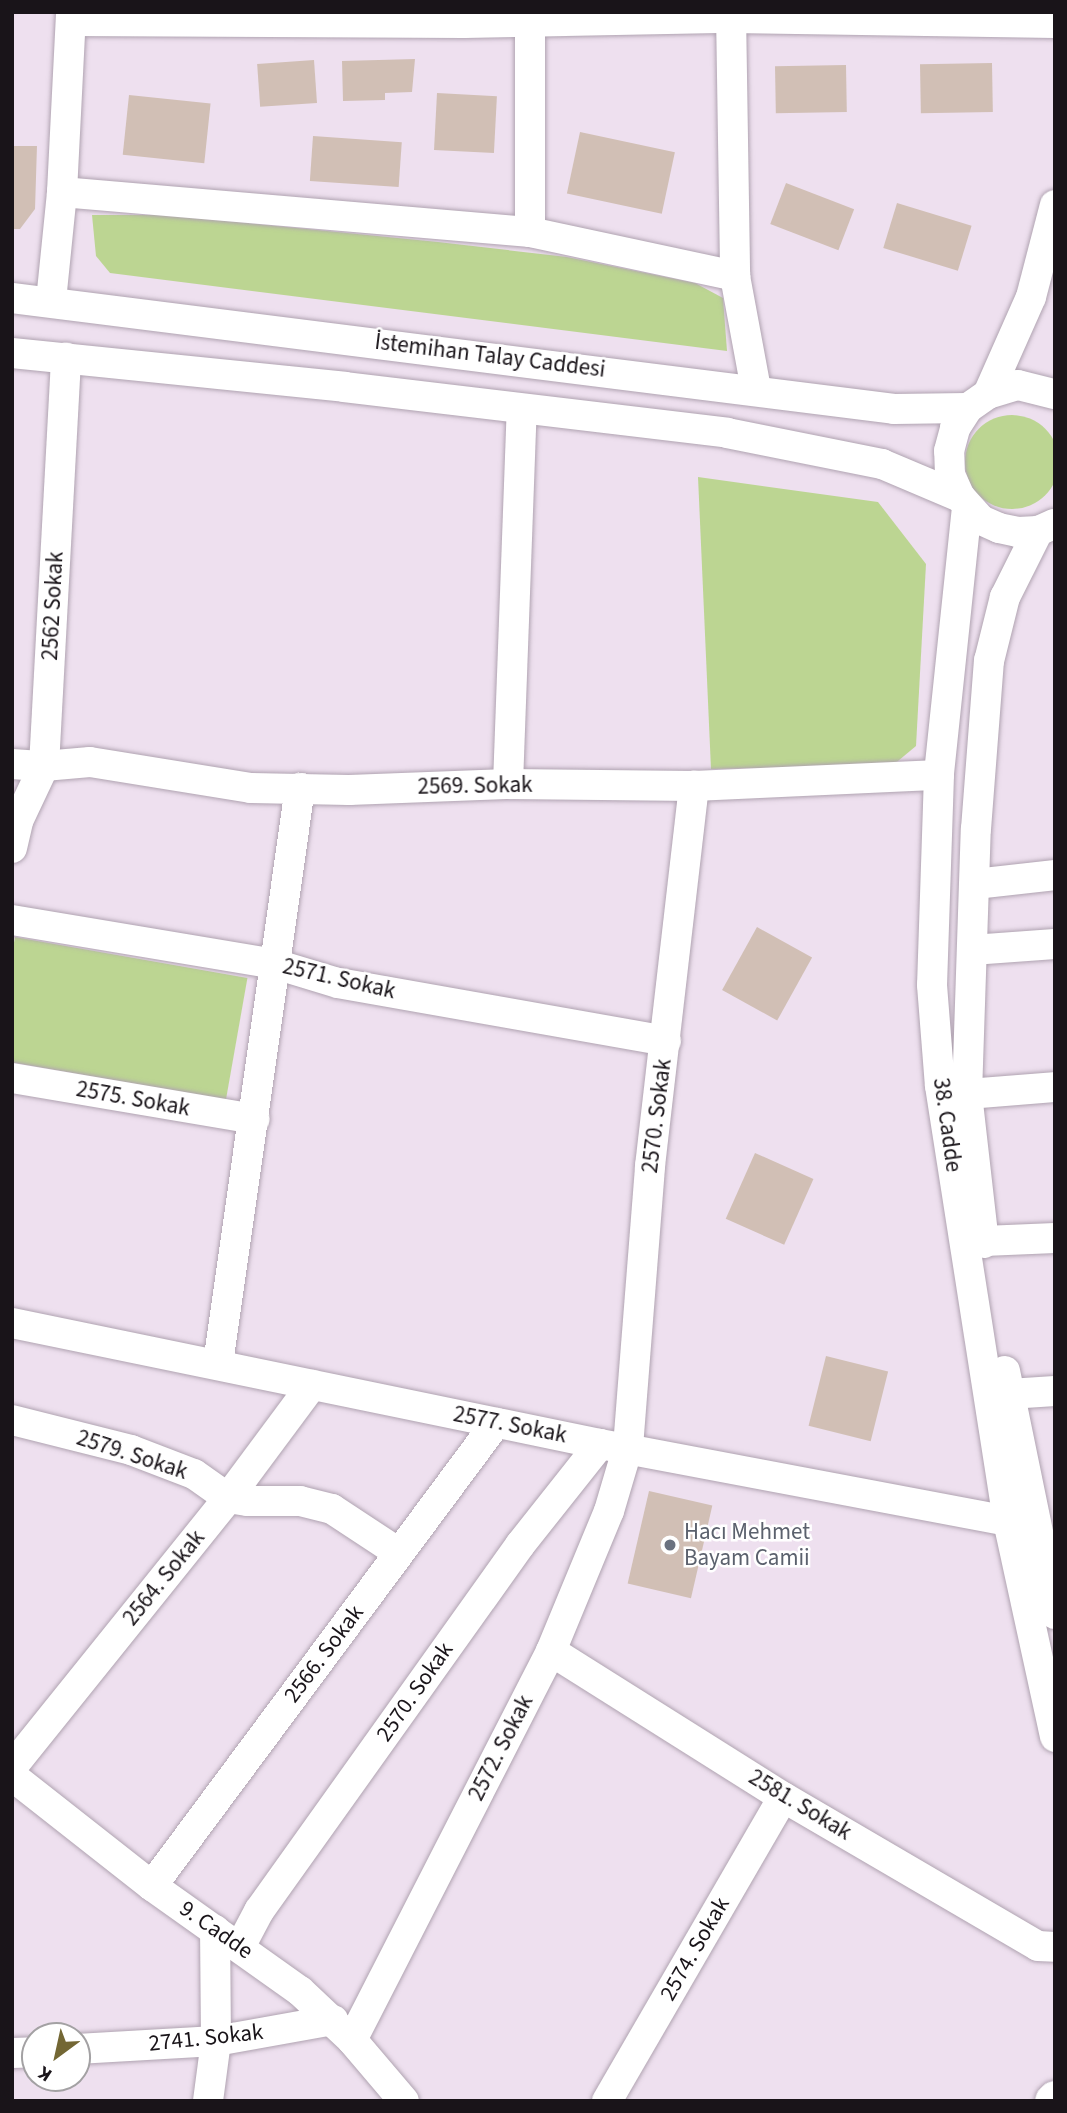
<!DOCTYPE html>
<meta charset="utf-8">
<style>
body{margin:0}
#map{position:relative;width:1067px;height:2113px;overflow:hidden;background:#eee0ef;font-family:"Source Sans 3",sans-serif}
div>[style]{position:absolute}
.green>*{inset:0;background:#bcd592;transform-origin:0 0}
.round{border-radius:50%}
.building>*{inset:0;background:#d1bfb5;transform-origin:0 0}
.roads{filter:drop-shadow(0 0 2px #b0a3b1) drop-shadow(0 0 2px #b0a3b1)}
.minor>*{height:30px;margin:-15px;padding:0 15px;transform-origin:15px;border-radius:15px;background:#fff}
.major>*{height:37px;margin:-18.5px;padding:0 18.5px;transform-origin:18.5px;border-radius:18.5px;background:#fff}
.dots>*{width:19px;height:19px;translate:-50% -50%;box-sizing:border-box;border:4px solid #fff;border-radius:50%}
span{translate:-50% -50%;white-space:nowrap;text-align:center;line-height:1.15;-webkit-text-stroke:5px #fff;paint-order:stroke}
.street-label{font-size:23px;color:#191419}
.worship-label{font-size:23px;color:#5b616d}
.left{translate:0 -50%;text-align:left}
.frame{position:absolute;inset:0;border:14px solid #191419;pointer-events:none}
.north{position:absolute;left:21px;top:2022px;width:70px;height:70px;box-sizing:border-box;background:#fff;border:2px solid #a3a1a3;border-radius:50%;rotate:213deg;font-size:19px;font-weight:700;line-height:28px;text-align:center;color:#191419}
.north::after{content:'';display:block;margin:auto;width:24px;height:32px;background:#736734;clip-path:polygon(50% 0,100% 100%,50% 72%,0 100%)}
</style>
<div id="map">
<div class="green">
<div style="clip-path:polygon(92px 215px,167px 215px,438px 242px,567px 257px,695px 283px,723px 298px,727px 351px,110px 273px,96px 256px)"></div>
<div class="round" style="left:965px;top:415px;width:94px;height:94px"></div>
<div style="clip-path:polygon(698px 477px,878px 502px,926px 564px,916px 746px,892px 766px,711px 769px)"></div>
<div style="left:15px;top:937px;width:236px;height:124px;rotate:10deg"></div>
</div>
<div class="building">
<div style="clip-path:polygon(415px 59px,412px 92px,385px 93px,385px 100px,343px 101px,342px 61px)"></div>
<div style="left:314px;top:60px;width:43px;height:57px;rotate:86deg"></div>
<div style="left:992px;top:63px;width:49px;height:72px;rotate:89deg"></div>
<div style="left:846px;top:65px;width:47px;height:71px;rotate:89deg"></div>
<div style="left:437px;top:93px;width:60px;height:57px;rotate:3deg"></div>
<div style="left:129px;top:95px;width:82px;height:60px;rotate:6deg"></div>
<div style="left:580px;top:132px;width:97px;height:63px;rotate:12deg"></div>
<div style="left:313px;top:136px;width:89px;height:45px;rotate:4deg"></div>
<div style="clip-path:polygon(12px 146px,37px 146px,35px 209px,20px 229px,12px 229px)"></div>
<div style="left:786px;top:183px;width:73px;height:44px;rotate:21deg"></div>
<div style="left:897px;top:203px;width:78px;height:47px;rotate:17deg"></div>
<div style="left:757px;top:927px;width:63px;height:72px;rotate:29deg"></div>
<div style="left:755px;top:1153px;width:64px;height:72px;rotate:24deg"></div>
<div style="left:826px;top:1356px;width:64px;height:72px;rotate:14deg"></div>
<div style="left:649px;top:1491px;width:65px;height:95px;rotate:13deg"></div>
</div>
<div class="roads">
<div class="minor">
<div style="left:731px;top:12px;width:264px;rotate:89.1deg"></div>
<div style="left:735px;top:276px;width:115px;rotate:79.5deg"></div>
<div style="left:71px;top:21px;width:393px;rotate:0.3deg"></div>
<div style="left:464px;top:23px;width:268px;rotate:-1.1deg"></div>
<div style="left:732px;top:18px;width:323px;rotate:0.9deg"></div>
<div style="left:62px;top:192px;width:470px;rotate:4.9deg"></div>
<div style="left:530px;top:232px;width:210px;rotate:12.1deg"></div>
<div style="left:530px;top:232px;width:210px;rotate:-90deg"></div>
<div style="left:12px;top:298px;width:889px;rotate:7.17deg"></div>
<div style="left:894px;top:409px;width:74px;rotate:-0.8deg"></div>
<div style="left:51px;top:301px;width:110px;rotate:-84.2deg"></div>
<div style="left:62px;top:192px;width:180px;rotate:-87.1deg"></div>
<div style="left:12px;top:353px;width:334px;rotate:5.8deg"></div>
<div style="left:344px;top:387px;width:386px;rotate:6.8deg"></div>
<div style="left:727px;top:433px;width:158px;rotate:11.3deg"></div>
<div style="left:882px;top:464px;width:85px;rotate:22.9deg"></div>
<div style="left:988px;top:394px;width:106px;rotate:-66.1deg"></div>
<div style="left:1031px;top:297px;width:95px;rotate:-75.4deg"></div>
<div style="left:967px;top:507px;width:269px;rotate:96deg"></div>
<div style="left:939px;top:775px;width:210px;rotate:91.9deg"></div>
<div style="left:932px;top:985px;width:101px;rotate:85.5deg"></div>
<div style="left:940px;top:1086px;width:440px;rotate:81.1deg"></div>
<div style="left:1008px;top:1521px;width:221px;rotate:77.7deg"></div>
<div style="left:1054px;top:524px;width:17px;rotate:156deg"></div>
<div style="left:1038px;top:531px;width:20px;rotate:177deg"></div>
<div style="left:1018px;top:532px;width:19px;rotate:-168deg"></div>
<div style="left:999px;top:528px;width:20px;rotate:-156deg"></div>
<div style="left:981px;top:520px;width:31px;rotate:-132deg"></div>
<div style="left:960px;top:497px;width:24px;rotate:-114deg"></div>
<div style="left:950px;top:475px;width:24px;rotate:-92deg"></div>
<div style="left:949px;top:451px;width:24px;rotate:-75deg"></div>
<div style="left:955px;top:428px;width:24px;rotate:-57deg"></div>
<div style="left:968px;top:408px;width:24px;rotate:-35deg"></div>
<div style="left:988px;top:394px;width:31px;rotate:-17deg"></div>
<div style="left:1018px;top:385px;width:38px;rotate:14deg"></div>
<div style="left:12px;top:764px;width:32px;rotate:4deg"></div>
<div style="left:44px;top:766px;width:46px;rotate:-5deg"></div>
<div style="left:90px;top:762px;width:163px;rotate:9.2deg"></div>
<div style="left:251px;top:788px;width:98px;rotate:1.2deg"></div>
<div style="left:349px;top:790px;width:159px;rotate:-2.2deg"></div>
<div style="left:508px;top:784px;width:186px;rotate:0.6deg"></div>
<div style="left:694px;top:786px;width:245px;rotate:-2.6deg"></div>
<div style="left:508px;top:784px;width:375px;rotate:-87.9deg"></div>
<div style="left:12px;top:848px;width:28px;rotate:-77deg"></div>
<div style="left:18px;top:821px;width:61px;rotate:-64.7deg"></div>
<div style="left:44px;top:766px;width:409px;rotate:-86.9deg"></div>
<div style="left:975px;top:884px;width:81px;rotate:-6.4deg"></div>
<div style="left:12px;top:920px;width:267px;rotate:9.5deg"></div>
<div style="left:275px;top:964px;width:66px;rotate:16.8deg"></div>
<div style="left:338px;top:983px;width:333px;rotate:10deg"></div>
<div style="left:972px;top:950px;width:83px;rotate:-4.1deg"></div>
<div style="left:12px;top:1078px;width:246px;rotate:9.6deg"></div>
<div style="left:967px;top:1094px;width:88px;rotate:-4.5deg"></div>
<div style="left:984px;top:1241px;width:71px;rotate:-2.4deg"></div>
<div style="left:984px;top:1243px;width:150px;rotate:-96.5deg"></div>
<div style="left:967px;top:1094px;width:265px;rotate:-88.1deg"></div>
<div style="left:976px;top:829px;width:169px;rotate:-85.6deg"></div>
<div style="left:989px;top:661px;width:66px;rotate:-76deg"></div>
<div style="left:1005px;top:597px;width:74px;rotate:-63.4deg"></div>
<div style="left:12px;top:1323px;width:600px;rotate:11.63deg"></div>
<div style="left:600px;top:1444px;width:415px;rotate:10.7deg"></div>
<div style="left:218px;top:1364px;width:582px;rotate:-81.9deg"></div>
<div style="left:1005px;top:1371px;width:248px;rotate:78.4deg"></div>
<div style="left:1009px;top:1394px;width:46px;rotate:-3.7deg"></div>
<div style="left:12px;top:1420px;width:123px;rotate:14.1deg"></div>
<div style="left:131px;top:1450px;width:67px;rotate:20.9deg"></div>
<div style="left:194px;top:1474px;width:42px;rotate:35.2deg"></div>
<div style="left:228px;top:1498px;width:19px;rotate:9deg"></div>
<div style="left:247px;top:1501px;width:53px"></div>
<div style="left:300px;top:1501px;width:33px;rotate:14deg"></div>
<div style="left:332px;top:1509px;width:80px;rotate:33.3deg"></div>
<div style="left:551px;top:1651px;width:274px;rotate:32.2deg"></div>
<div style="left:783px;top:1797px;width:295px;rotate:30.3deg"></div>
<div style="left:1038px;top:1946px;width:17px;rotate:3deg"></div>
<div style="left:12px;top:1767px;width:345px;rotate:-51.2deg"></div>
<div style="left:228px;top:1498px;width:141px;rotate:-53.4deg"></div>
<div style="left:12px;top:1776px;width:178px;rotate:38.2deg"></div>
<div style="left:152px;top:1886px;width:181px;rotate:35.4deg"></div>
<div style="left:300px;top:1991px;width:71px;rotate:43.3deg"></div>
<div style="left:352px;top:2040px;width:80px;rotate:49.6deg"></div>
<div style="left:152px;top:1886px;width:577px;rotate:-53.39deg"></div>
<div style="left:240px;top:1947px;width:41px;rotate:-62.2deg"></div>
<div style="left:259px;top:1911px;width:450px;rotate:-54.5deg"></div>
<div style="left:520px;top:1545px;width:129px;rotate:-51.6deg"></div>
<div style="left:352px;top:2040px;width:437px;rotate:-62.9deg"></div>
<div style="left:551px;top:1651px;width:152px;rotate:-67.5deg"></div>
<div style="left:609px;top:1511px;width:67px;rotate:-73.5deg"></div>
<div style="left:628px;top:1447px;width:282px;rotate:-85.5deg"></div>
<div style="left:650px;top:1166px;width:383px;rotate:-83.4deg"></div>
<div style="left:77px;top:2049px;width:139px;rotate:-3.3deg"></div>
<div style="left:216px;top:2041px;width:119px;rotate:-10.2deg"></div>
<div style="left:12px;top:2053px;width:23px;rotate:-2deg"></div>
<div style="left:208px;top:2101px;width:61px;rotate:-82.4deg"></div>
<div style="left:216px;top:2041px;width:111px;rotate:-90.5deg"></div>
<div style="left:607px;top:2101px;width:351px;rotate:-59.9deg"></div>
</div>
<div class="major">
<div style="left:1053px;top:2101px;width:3px;rotate:-45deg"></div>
</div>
</div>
<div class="dots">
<div style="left:670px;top:1545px;background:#6b7280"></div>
</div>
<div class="street-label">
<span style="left:490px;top:356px;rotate:7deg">İstemihan Talay Caddesi</span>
<span style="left:53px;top:606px;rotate:-87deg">2562 Sokak</span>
<span style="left:475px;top:786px;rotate:-1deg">2569. Sokak</span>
<span style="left:339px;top:979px;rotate:13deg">2571. Sokak</span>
<span style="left:133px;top:1099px;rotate:10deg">2575. Sokak</span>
<span style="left:657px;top:1116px;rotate:-83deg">2570. Sokak</span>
<span style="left:947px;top:1125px;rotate:82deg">38. Cadde</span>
<span style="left:510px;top:1425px;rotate:11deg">2577. Sokak</span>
<span style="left:132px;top:1455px;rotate:18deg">2579. Sokak</span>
<span style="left:164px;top:1578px;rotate:-51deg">2564. Sokak</span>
<span style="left:324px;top:1654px;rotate:-53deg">2566. Sokak</span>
<span style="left:415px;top:1692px;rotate:-55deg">2570. Sokak</span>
<span style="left:501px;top:1748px;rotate:-63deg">2572. Sokak</span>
<span style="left:800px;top:1805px;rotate:31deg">2581. Sokak</span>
<span style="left:216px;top:1930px;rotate:35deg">9. Cadde</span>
<span style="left:695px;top:1949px;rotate:-60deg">2574. Sokak</span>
<span style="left:206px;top:2038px;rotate:-6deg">2741. Sokak</span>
</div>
<div class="worship-label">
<span class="left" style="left:684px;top:1545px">Hacı Mehmet<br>Bayam Camii</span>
</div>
<div class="frame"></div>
<div class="north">K</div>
</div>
